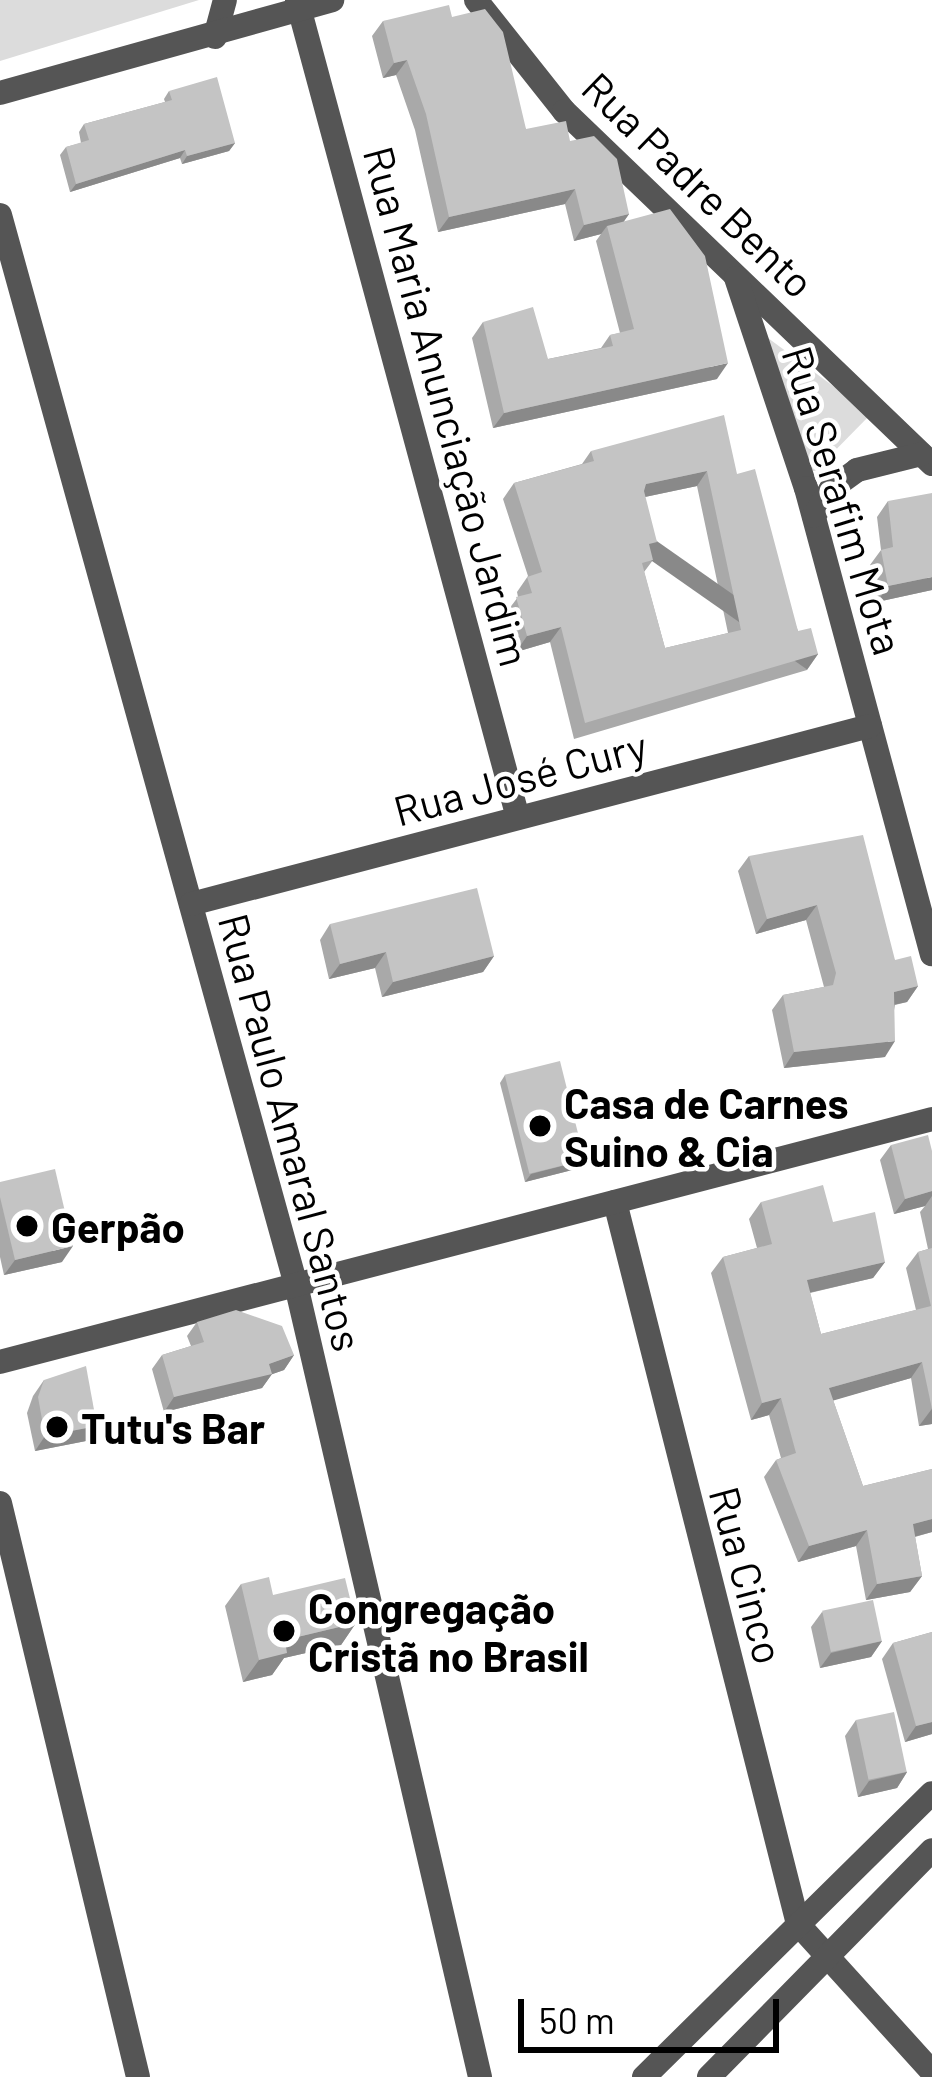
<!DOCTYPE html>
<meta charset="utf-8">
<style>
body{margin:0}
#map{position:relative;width:932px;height:2077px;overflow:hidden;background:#fff;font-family:Barlow,sans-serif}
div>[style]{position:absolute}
.green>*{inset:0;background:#dcdcdc}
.street>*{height:24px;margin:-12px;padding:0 12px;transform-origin:12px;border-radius:12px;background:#555}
.wall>*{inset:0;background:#a9a9a9}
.shaded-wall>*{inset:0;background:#898989;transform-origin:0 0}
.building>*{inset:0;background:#c4c4c4;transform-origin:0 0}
.dots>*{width:33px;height:33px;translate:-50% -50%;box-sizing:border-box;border:6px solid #fff;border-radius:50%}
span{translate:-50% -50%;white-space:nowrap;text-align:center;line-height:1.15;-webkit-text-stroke:9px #fff;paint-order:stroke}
.street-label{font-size:42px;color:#000}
.poi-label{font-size:42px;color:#000;font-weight:700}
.left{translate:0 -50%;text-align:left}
.scale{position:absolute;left:518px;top:1999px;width:261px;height:54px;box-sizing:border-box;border:6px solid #000;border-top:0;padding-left:15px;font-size:36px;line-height:42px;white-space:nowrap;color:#000;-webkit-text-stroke:9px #fff;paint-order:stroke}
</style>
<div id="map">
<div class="green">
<div style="clip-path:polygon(0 0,199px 0,0 61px)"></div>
<div style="clip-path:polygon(768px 338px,871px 414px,815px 471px,809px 471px)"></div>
</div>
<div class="street">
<div style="left:297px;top:0;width:847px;rotate:74.88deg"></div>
<div style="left:476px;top:0;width:142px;rotate:51.6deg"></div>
<div style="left:564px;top:111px;width:510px;rotate:43.81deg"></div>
<div style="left:215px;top:37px;width:38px;rotate:-75deg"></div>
<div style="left:0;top:93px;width:345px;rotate:-15.6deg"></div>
<div style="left:0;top:215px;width:1110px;rotate:74.54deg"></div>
<div style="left:296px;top:1285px;width:813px;rotate:76.92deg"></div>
<div style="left:736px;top:278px;width:221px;rotate:71.6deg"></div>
<div style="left:806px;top:488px;width:483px;rotate:74.9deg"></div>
<div style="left:814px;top:516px;width:32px;rotate:-58deg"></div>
<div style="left:831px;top:489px;width:32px;rotate:-36deg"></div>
<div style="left:857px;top:470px;width:66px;rotate:-14deg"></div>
<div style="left:191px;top:904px;width:702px;rotate:-14.69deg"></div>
<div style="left:615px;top:1202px;width:745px;rotate:75.78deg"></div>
<div style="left:798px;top:1924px;width:200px;rotate:47.8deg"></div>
<div style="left:0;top:1362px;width:963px;rotate:-14.61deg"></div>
<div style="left:0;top:1503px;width:590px;rotate:76.48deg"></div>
<div style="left:644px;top:2077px;width:404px;rotate:-44.6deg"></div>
<div style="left:709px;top:2077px;width:318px;rotate:-45.5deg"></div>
</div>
<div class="wall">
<div style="clip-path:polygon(452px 17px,526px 129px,570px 141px,629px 214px,624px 221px,717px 379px,493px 428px,472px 338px,483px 322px,548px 359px,601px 348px,610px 335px,620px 333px,596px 241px,601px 234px,574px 241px,565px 204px,438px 232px,415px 130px,396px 75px,383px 78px,372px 36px,383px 21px)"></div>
<div style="clip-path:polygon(169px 91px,235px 143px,229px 151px,182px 164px,180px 158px,70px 192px,60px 155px,66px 147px,81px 143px,79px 132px,84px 124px,165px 102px,164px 99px)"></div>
<div style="clip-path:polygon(evenodd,591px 451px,737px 474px,798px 631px,818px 654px,807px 670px,574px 739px,550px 642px,516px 652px,506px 613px,518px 597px,517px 592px,528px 576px,503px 499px,514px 483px,582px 464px,591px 451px,697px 486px,728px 633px,665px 648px,644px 572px,653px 560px,645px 497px,697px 486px)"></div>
<div style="clip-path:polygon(888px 501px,932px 590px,877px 602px,870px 565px,881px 550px,877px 517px)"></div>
<div style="clip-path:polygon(749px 856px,895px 960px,918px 986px,907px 1002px,895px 1005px,885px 1057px,784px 1068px,772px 1010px,783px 995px,824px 987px,806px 920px,756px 934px,738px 871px)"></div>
<div style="clip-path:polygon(330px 924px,494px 956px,483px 972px,382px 997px,375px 968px,329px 979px,320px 940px)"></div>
<div style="clip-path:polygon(505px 1075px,580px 1168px,525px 1182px,500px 1083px)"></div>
<div style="clip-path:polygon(891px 1145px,932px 1151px,932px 1424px,919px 1426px,911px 1378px,833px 1400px,863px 1486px,932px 1469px,932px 1532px,915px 1537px,922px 1576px,910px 1592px,866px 1600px,856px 1546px,798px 1562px,764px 1477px,776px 1460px,781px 1458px,769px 1415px,751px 1420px,711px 1273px,723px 1257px,757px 1248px,749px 1219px,761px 1202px,833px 1222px,885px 1262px,873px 1278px,810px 1293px,821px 1334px,916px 1310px,906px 1268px,918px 1252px,928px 1249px,920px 1212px,925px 1206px,894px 1214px,880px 1160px)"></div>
<div style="clip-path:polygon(0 1182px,62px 1262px,4px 1275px,0 1257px)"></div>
<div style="clip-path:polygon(197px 1322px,294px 1355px,284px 1370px,272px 1374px,262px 1388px,164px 1412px,152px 1369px,162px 1355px,191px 1346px,187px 1336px)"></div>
<div style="clip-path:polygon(44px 1380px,97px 1426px,86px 1441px,35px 1451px,27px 1413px,33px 1396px)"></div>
<div style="clip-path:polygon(241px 1584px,273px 1595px,356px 1623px,341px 1645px,284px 1658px,272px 1675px,243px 1682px,225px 1606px)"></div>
<div style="clip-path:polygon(822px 1612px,882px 1641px,871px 1657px,820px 1668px,811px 1627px)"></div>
<div style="clip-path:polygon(932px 1632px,932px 1734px,905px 1742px,882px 1659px,893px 1643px)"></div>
<div style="clip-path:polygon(856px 1720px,907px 1772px,897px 1788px,858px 1797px,845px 1736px)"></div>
</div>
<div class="shaded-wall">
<div style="clip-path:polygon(407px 60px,396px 75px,383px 78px,394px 63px)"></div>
<div style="clip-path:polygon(235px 143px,229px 151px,182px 164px,187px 156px)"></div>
<div style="clip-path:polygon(185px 150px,180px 158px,70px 192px,76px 184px)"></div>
<div style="clip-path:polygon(575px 189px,565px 204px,438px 232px,449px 217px)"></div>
<div style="clip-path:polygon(629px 214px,618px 230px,607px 226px,601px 234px,574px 241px,584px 225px)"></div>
<div style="clip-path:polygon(728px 363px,717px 379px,493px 428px,504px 413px)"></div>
<div style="clip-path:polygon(707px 471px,697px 486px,635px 499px,646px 484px)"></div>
<div style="clip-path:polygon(932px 577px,932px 590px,877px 602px,888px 586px)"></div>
<div style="clip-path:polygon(561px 627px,550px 642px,516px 652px,527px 636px)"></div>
<div style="left:818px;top:654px;width:19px;height:243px;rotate:125deg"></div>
<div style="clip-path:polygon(817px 905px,806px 920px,756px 934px,767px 919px)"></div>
<div style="clip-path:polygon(386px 952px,375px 968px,329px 979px,340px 964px)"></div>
<div style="clip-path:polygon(494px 956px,483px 972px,382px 997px,393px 982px)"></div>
<div style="clip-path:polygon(918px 986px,907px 1002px,883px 1007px,894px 992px)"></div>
<div style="clip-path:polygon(895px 1041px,885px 1057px,784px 1068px,794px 1052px)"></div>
<div style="clip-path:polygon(585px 1160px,580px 1168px,525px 1182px,531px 1174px)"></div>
<div style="clip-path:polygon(932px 1191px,932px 1198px,932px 1196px,925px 1206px,894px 1214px,905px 1199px)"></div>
<div style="clip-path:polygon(73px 1246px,62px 1262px,4px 1275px,15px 1260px)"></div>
<div style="clip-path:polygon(885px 1262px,873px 1278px,795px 1296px,807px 1280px)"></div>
<div style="clip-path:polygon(294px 1355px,284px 1370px,270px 1375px,272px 1374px,262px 1388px,164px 1412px,174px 1397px)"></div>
<div style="clip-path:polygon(922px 1362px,911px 1378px,818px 1405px,829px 1388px)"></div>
<div style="clip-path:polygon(781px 1398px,769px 1415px,751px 1420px,762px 1403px)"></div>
<div style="clip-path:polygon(932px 1409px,932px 1424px,919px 1426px,931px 1410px)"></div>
<div style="clip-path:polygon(97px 1426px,86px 1441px,35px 1451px,45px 1436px)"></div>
<div style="clip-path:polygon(932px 1519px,932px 1532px,902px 1540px,913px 1524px)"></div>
<div style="clip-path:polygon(867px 1530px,856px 1546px,798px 1562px,809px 1546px)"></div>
<div style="clip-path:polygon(922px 1576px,910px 1592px,866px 1600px,877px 1584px)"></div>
<div style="clip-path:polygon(356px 1623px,341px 1645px,284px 1658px,272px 1675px,243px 1682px,259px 1660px,285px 1640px)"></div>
<div style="clip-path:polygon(882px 1641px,871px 1657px,820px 1668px,831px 1653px)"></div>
<div style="clip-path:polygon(932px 1722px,932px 1734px,905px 1742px,916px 1726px)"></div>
<div style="clip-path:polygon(907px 1772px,897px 1788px,858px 1797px,869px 1781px)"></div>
</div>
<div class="building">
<div style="clip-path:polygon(449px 5px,452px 17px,485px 9px,503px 32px,526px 129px,566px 121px,570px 141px,594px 136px,617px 159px,629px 214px,584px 225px,575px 189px,449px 217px,426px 114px,407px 60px,394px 63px,383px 21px)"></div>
<div style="clip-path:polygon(217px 77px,235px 143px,187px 156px,185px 150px,76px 184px,66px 147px,89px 140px,84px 124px,172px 100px,169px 91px)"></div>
<div style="clip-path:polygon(670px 209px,705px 256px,728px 363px,504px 413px,483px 322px,533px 307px,548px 359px,613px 346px,610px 335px,634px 329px,607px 226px)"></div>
<div style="clip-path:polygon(evenodd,724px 415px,737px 474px,755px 469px,798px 631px,811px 628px,818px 654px,585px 723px,561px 627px,527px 636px,516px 597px,532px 593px,527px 577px,542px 572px,514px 483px,594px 461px,591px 451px,724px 415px,707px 471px,741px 630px,665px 648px,642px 563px,653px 560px,649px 544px,657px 542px,644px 491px,646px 484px,707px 471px)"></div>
<div style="clip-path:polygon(932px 493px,932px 577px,888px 586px,881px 550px,893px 547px,888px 501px)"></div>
<div style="clip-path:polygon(863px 835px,895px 960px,911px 956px,918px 986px,894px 992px,895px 1041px,794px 1052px,783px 995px,833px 985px,836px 973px,817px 905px,767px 919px,749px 856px)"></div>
<div style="clip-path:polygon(477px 888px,494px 956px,393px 982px,386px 952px,340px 964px,330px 924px)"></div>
<div style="left:560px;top:1061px;width:102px;height:57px;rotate:76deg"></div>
<div style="clip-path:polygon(928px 1135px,932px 1151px,932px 1191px,905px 1199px,891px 1145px)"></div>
<div style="clip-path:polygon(55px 1169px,73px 1246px,15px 1260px,0 1197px,0 1182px)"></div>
<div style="clip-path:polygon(823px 1185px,833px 1222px,875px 1212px,885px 1262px,807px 1280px,821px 1334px,931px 1306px,918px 1252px,932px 1248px,932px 1409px,922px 1362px,829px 1388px,863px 1486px,932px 1469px,932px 1519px,913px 1524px,922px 1576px,877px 1584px,867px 1530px,809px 1546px,776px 1460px,796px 1453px,781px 1398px,762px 1403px,723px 1257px,772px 1244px,761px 1202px)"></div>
<div style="clip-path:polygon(236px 1310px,282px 1326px,294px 1355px,269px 1364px,272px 1374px,174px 1397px,162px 1355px,204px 1342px,197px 1322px)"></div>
<div style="clip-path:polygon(86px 1366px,97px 1426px,45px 1436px,38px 1397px,44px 1380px)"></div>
<div style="clip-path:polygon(269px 1577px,273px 1595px,345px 1578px,356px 1623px,285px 1640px,287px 1653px,259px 1660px,241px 1584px)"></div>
<div style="left:873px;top:1600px;width:42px;height:52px;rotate:78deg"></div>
<div style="clip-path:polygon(932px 1632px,932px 1722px,916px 1726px,893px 1643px)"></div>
<div style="left:894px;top:1712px;width:61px;height:39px;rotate:78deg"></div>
</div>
<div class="dots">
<div style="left:540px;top:1126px;background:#000"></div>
<div style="left:27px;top:1226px;background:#000"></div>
<div style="left:57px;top:1427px;background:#000"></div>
<div style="left:284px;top:1631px;background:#000"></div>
</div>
<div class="street-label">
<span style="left:699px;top:184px;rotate:44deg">Rua Padre Bento</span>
<span style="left:448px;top:406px;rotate:75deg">Rua Maria Anunciação Jardim</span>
<span style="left:844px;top:500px;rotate:73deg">Rua Serafim Mota</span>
<span style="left:520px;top:777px;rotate:-15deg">Rua José Cury</span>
<span style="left:292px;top:1132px;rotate:75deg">Rua Paulo Amaral Santos</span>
<span style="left:748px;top:1575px;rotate:75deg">Rua Cinco</span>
</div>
<div class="poi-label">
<span class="left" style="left:564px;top:1126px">Casa de Carnes<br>Suino &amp; Cia</span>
<span class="left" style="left:51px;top:1226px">Gerpão</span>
<span class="left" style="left:81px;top:1427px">Tutu's Bar</span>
<span class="left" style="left:308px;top:1631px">Congregação<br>Cristã no Brasil</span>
</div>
<div class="scale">50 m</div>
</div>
